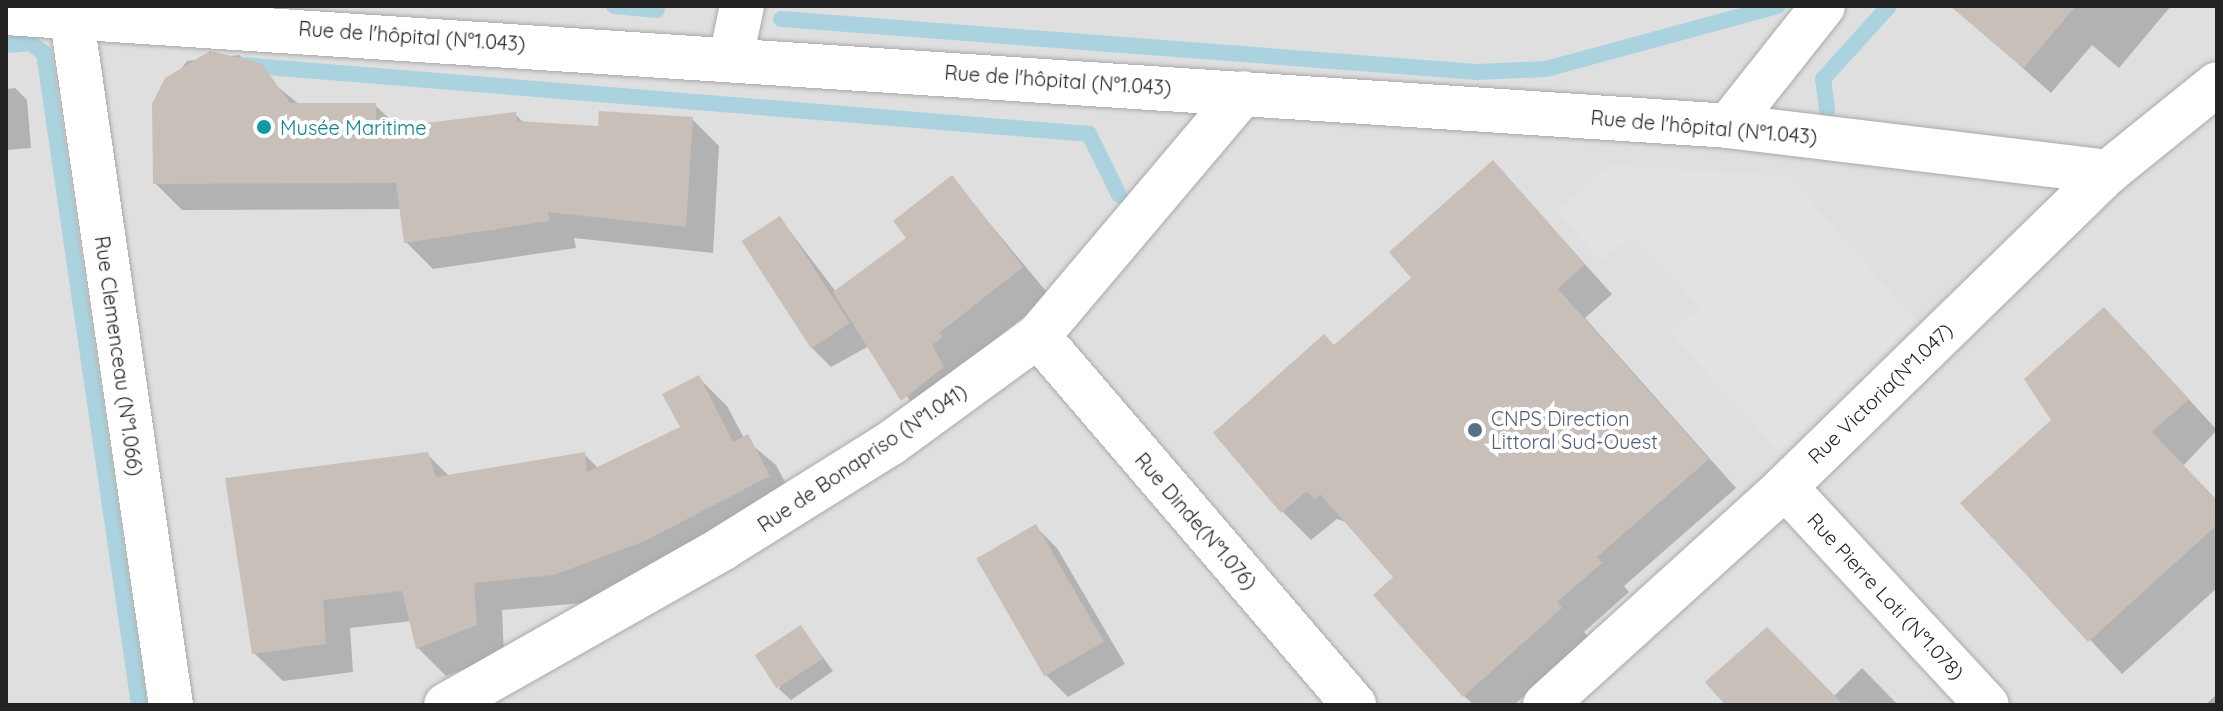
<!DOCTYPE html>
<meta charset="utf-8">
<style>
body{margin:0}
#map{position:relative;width:2223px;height:711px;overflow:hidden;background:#f2efe9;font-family:Quicksand,sans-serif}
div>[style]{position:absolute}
.residential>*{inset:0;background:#e0dfdf;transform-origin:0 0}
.parking>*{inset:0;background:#e2e2e2}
.shadow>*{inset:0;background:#0003}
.stream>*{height:16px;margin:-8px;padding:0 8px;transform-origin:8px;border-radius:8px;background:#aad3df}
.building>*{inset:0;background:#c7bfb8;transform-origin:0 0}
.roads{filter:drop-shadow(0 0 2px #a9a9a9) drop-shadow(0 0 2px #a9a9a9)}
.minor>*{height:44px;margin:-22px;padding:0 22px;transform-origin:22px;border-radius:22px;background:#fff}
.dots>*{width:22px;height:22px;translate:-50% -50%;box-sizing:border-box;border:4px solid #fff;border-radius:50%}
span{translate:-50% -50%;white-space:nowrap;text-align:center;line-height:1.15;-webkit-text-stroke:8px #fff;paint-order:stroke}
.street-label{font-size:20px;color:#222}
.culture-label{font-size:20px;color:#0d838f}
.left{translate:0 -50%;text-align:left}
.service-label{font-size:20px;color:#4e5e75}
.frame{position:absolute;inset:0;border:8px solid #222;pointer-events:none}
</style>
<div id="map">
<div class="residential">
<div style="left:6px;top:6px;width:2211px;height:699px"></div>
</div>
<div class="parking">
<div style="clip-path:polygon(1610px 165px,1789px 176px,1916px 322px,1778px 451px,1671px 333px,1700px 307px,1632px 235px,1601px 261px,1557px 211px)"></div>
</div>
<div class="shadow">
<div style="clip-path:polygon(1953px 6px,2171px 6px,2119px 68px,2092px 45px,2051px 93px)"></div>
<div style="clip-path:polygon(239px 55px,300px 105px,375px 105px,399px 128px,515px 114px,524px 123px,600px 129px,692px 119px,719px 146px,713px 253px,574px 238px,576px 248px,433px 269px,406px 242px,402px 209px,182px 210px,155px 183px,154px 105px,187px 61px)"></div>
<div style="clip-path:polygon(15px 88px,27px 100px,31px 148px,6px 150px,6px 89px)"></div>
<div style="clip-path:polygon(1493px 163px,1612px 294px,1585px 318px,1736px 488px,1624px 586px,1629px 592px,1584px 632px,1589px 638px,1514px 705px,1474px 705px,1464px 696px,1396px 577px,1348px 523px,1337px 519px,1311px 540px,1283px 512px,1335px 348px,1414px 279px)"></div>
<div style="clip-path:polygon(952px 178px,1050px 296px,966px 362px,931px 428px,869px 346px,831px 367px,809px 345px,780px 218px,836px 292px,908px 238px)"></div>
<div style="clip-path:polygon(2136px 342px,2217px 430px,2183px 466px,2217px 501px,2217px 588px,2122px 674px,1963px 503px)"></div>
<div style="clip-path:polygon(699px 378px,727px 406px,744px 438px,776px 465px,797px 505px,583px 603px,502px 610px,504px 654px,446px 676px,418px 648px,411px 621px,350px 628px,353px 672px,283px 681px,254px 653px,427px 454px,450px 477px,584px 454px,599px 469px,683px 428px)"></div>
<div style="clip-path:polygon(1035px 526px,1057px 548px,1125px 664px,1068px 697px,1046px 675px,978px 559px)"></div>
<div style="clip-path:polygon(801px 627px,833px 671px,791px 700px,779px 689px)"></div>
<div style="clip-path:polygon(1862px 668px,1898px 705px,1728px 705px,1833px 697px)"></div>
<div style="clip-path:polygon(2217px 694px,2217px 705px,2205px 705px)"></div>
</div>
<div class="stream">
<div style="left:614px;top:6px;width:43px;rotate:5.3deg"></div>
<div style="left:781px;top:19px;width:698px;rotate:4.35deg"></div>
<div style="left:1477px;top:72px;width:69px;rotate:-2.5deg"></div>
<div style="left:1546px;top:69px;width:240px;rotate:-15.2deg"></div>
<div style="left:6px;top:45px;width:24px;rotate:-5deg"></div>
<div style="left:30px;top:43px;width:17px;rotate:36deg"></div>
<div style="left:44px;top:53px;width:659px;rotate:81.71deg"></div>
<div style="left:242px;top:65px;width:850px;rotate:4.66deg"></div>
<div style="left:1089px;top:134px;width:68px;rotate:63.8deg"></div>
<div style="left:1827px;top:110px;width:31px;rotate:-97deg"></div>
<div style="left:1823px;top:79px;width:98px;rotate:-47.9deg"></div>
</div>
<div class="building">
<div style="clip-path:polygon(1950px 6px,2076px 6px,2023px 68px)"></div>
<div style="clip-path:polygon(210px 51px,261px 63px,290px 103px,376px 103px,376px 129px,516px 112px,517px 121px,598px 126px,599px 111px,693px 117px,686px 227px,548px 212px,550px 221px,404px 243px,396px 183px,153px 184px,152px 104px,165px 78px)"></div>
<div style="clip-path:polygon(1493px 160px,1585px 264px,1558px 289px,1709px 459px,1597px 557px,1602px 563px,1557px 602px,1562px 608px,1463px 697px,1373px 595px,1393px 577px,1320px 494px,1315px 500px,1307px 491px,1281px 513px,1213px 433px,1324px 334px,1334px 345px,1411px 278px,1389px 252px)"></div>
<div style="clip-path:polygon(952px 175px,1023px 267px,939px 333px,943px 337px,932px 345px,944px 367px,901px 401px,833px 292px,906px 238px,893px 221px)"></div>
<div style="left:780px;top:216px;width:128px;height:46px;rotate:57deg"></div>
<div style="clip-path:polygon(2104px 307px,2189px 399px,2152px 432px,2217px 500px,2217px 525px,2088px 642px,1960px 503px,2051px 420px,2024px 379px)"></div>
<div style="clip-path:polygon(699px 375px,733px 442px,748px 434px,770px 476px,645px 541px,554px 575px,474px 583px,477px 625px,416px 649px,402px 591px,323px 600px,326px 644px,252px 654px,225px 478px,428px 452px,436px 477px,585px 452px,587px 472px,680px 427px,662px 394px)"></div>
<div style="left:1036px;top:524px;width:136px;height:69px;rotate:60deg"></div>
<div style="left:801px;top:625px;width:40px;height:55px;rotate:57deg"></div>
<div style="clip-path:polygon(1767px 627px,1844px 705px,1725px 705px,1705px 682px)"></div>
</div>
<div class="roads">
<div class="minor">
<div style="left:70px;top:6px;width:706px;rotate:81.78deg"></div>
<div style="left:6px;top:13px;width:1726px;rotate:3.75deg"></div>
<div style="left:1728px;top:126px;width:383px;rotate:6.9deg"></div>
<div style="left:731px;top:58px;width:53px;rotate:-78.1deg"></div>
<div style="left:1728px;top:126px;width:153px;rotate:-51.6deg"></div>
<div style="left:1038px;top:336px;width:486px;rotate:49.4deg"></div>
<div style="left:1785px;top:487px;width:297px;rotate:47.2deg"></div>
<div style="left:446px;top:705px;width:318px;rotate:-29.5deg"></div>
<div style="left:723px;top:548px;width:198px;rotate:-32deg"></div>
<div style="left:891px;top:443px;width:182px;rotate:-36.1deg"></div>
<div style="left:1038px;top:336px;width:318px;rotate:-49.8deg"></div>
<div style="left:1545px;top:705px;width:324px;rotate:-42.2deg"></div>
<div style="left:1785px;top:487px;width:451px;rotate:-44.3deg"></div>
<div style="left:2108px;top:172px;width:140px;rotate:-38.9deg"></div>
</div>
</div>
<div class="dots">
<div style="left:264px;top:127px;background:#0f9aa8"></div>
<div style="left:1475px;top:430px;background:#5c6f8a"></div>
</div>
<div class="street-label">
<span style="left:412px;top:36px;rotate:4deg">Rue de l'hôpital (N°1.043)</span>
<span style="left:1058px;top:80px;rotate:4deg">Rue de l'hôpital (N°1.043)</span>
<span style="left:1704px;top:127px;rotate:5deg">Rue de l'hôpital (N°1.043)</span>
<span style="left:119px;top:356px;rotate:82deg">Rue Clemenceau (N°1.066)</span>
<span style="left:1880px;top:393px;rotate:-44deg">Rue Victoria(N°1.047)</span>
<span style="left:862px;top:458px;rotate:-34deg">Rue de Bonapriso (N°1.041)</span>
<span style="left:1196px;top:521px;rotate:49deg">Rue Dinde(N°1.076)</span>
<span style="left:1886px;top:596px;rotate:47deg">Rue Pierre Loti (N°1.078)</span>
</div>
<div class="culture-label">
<span class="left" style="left:280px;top:127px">Musée Maritime</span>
</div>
<div class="service-label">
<span class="left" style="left:1491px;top:430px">CNPS Direction<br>Littoral Sud-Ouest</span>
</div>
<div class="frame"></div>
</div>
